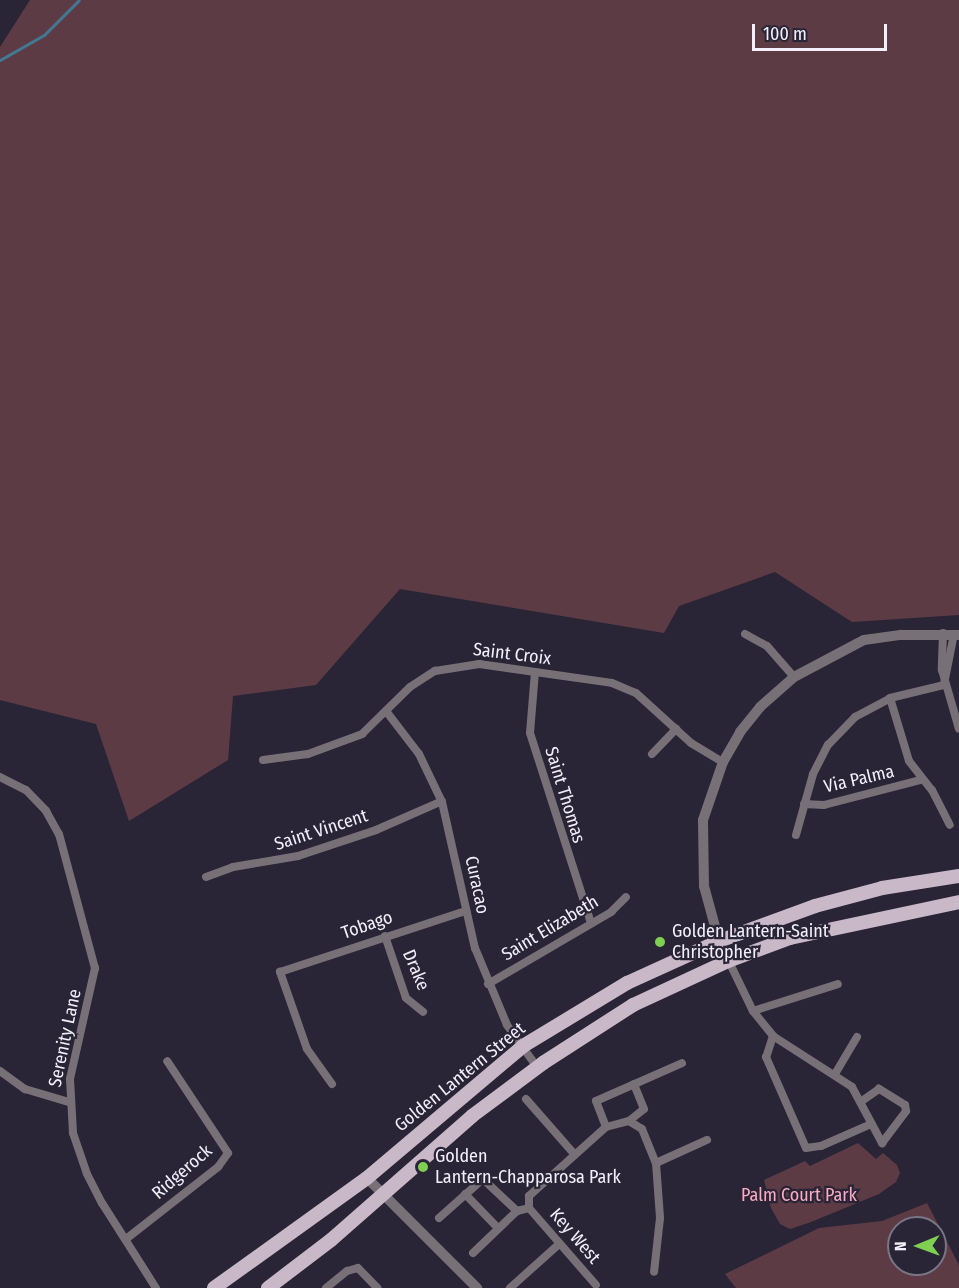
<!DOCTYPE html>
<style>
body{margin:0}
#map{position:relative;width:959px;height:1288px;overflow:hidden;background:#292536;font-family:"Fira Sans Condensed",sans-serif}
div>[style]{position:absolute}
.green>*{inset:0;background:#5d3b45}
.stream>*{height:3px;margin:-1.5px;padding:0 1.5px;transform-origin:1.5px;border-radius:1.5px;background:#437894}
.minor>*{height:8px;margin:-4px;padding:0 4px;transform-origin:4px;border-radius:4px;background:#787077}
.tertiary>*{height:10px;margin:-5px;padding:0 5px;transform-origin:5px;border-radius:5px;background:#787077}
.primary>*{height:14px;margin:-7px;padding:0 7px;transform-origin:7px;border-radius:7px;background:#c9b9c8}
.dots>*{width:16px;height:16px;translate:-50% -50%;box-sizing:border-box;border:3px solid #292536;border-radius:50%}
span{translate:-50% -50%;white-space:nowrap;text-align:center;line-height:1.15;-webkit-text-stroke:4.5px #292536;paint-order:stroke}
.street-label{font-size:18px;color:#f2effb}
.poi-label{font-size:18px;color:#f2effb}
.left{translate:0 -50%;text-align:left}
.park-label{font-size:18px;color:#fdaac2}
.north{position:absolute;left:887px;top:1216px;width:60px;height:60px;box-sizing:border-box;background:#292536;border:2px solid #797685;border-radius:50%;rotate:269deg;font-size:16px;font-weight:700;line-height:24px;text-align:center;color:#f2effb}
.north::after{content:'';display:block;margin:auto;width:21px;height:27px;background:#7fd052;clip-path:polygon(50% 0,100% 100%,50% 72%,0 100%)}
.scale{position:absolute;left:752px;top:24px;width:135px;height:27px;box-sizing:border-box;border:3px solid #f2effb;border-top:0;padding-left:8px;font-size:18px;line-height:21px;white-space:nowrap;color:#f2effb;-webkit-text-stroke:4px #292536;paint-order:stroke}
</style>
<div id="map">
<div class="green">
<div style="clip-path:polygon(30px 0,959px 0,959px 615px,852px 622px,775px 572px,679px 606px,664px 633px,400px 589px,316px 685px,233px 696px,228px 760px,129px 821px,96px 724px,0 700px,0 47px)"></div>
<div style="clip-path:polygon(858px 1143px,876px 1159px,883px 1153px,897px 1165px,900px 1173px,896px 1182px,879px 1194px,811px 1222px,790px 1229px,780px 1224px,771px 1208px,764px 1180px,805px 1161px,810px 1166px)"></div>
<div style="clip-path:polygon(evenodd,927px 1203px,959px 1265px,959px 1288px,736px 1288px,725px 1274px,819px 1228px,882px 1221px,927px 1203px,899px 1228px,935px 1228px,935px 1264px,899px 1264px,899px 1228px)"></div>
</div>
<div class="stream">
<div style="left:0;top:60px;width:51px;rotate:-29.6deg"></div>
<div style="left:44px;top:35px;width:49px;rotate:-45deg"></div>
</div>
<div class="minor">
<div style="left:943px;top:633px;width:37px;rotate:92deg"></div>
<div style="left:942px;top:670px;width:61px;rotate:73.9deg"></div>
<div style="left:745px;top:634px;width:25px;rotate:29deg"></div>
<div style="left:767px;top:646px;width:41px;rotate:48.9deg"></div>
<div style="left:535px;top:672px;width:61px;rotate:94.7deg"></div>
<div style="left:530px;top:733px;width:200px;rotate:72.2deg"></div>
<div style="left:944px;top:684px;width:51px;rotate:-78.7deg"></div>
<div style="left:890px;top:698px;width:66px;rotate:73.2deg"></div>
<div style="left:909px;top:761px;width:37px;rotate:52deg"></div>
<div style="left:932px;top:790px;width:39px;rotate:63deg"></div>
<div style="left:386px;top:711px;width:54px;rotate:52.5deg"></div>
<div style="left:419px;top:754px;width:53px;rotate:64.4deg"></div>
<div style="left:442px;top:802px;width:150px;rotate:77.3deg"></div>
<div style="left:475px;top:948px;width:83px;rotate:67.4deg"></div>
<div style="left:507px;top:1025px;width:52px;rotate:54.5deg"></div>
<div style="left:652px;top:754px;width:35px;rotate:-46deg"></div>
<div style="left:263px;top:760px;width:45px;rotate:-7.6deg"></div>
<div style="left:308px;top:754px;width:58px;rotate:-20.3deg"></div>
<div style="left:362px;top:734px;width:67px;rotate:-44.4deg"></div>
<div style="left:410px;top:687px;width:30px;rotate:-33deg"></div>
<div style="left:435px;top:671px;width:45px;rotate:-9deg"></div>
<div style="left:479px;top:664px;width:134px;rotate:8.1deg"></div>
<div style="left:612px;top:683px;width:26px;rotate:23deg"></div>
<div style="left:636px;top:693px;width:74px;rotate:42.3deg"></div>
<div style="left:691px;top:743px;width:37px;rotate:31deg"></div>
<div style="left:0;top:777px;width:29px;rotate:27deg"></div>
<div style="left:26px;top:790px;width:29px;rotate:46deg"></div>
<div style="left:46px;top:811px;width:26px;rotate:61deg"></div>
<div style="left:59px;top:834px;width:139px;rotate:75deg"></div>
<div style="left:95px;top:968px;width:114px;rotate:102.7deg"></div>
<div style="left:70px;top:1079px;width:54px;rotate:86.8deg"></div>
<div style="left:73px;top:1133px;width:43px;rotate:71.1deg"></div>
<div style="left:87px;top:1174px;width:33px;rotate:63deg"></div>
<div style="left:102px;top:1203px;width:101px;rotate:57.6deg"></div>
<div style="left:804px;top:804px;width:20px;rotate:3deg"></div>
<div style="left:824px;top:805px;width:100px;rotate:-14.5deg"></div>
<div style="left:796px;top:835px;width:63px;rotate:-74.4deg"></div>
<div style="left:813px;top:774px;width:33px;rotate:-63deg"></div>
<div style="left:828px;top:745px;width:39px;rotate:-46deg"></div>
<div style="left:855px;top:717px;width:40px;rotate:-28deg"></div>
<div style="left:890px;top:698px;width:56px;rotate:-13.5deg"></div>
<div style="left:206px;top:877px;width:29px;rotate:-20deg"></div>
<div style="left:233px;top:867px;width:66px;rotate:-9.6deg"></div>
<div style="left:298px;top:856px;width:82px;rotate:-18.4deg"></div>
<div style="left:376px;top:830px;width:72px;rotate:-23.7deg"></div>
<div style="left:385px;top:936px;width:65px;rotate:71.3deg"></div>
<div style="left:406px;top:998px;width:22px;rotate:39deg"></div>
<div style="left:719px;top:941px;width:78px;rotate:64.1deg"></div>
<div style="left:753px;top:1011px;width:32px;rotate:51deg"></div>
<div style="left:773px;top:1036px;width:94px;rotate:32.8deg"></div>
<div style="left:852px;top:1087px;width:64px;rotate:61.8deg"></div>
<div style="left:882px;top:1143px;width:40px;rotate:-53deg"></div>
<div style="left:906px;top:1111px;width:6px;rotate:-99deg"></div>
<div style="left:905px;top:1105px;width:31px;rotate:-148deg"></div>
<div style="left:879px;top:1089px;width:21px;rotate:145deg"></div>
<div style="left:488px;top:984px;width:143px;rotate:-30.3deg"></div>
<div style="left:611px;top:912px;width:21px;rotate:-45deg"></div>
<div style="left:753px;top:1011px;width:89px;rotate:-17.6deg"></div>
<div style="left:773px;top:1036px;width:22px;rotate:108deg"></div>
<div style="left:766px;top:1057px;width:99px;rotate:66.3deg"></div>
<div style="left:806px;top:1148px;width:15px;rotate:-8deg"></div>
<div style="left:821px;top:1146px;width:55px;rotate:-23.7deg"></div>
<div style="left:0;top:1071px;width:31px;rotate:36deg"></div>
<div style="left:25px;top:1089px;width:46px;rotate:16.5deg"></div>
<div style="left:835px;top:1074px;width:43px;rotate:-59.3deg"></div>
<div style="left:332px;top:1084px;width:43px;rotate:-125.5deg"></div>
<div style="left:307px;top:1049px;width:82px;rotate:-109.3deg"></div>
<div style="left:280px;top:972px;width:196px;rotate:-18.2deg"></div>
<div style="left:526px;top:1099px;width:74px;rotate:48.8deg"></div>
<div style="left:629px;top:1121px;width:15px;rotate:32deg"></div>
<div style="left:642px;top:1129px;width:37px;rotate:68deg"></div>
<div style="left:656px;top:1163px;width:55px;rotate:85.8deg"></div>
<div style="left:660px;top:1218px;width:54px;rotate:96.3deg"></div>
<div style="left:629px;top:1121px;width:19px;rotate:-39deg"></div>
<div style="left:644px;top:1109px;width:27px;rotate:-112deg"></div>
<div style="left:606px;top:1127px;width:28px;rotate:-111deg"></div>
<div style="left:596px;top:1101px;width:94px;rotate:-23.8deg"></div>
<div style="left:656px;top:1163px;width:56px;rotate:-24.3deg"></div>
<div style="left:465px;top:1194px;width:47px;rotate:45.9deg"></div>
<div style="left:529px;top:1208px;width:12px;rotate:-90deg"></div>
<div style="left:529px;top:1196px;width:103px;rotate:-41.9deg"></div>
<div style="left:606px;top:1127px;width:24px;rotate:-15deg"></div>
<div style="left:529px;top:1208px;width:102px;rotate:49deg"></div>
<div style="left:439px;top:1218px;width:59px;rotate:-41.6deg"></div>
<div style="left:483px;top:1179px;width:47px;rotate:43.3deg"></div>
<div style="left:126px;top:1239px;width:117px;rotate:-38deg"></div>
<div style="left:218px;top:1167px;width:17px;rotate:-54deg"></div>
<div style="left:228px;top:1153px;width:110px;rotate:-123.5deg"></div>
<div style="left:473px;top:1253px;width:61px;rotate:-43.7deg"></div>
<div style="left:517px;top:1211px;width:12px;rotate:-14deg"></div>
<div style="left:326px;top:1288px;width:27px;rotate:-39deg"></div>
<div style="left:347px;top:1271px;width:11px;rotate:-15deg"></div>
<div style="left:358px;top:1268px;width:28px;rotate:46deg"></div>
<div style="left:510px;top:1288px;width:66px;rotate:-41.9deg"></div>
</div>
<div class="tertiary">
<div style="left:719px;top:941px;width:57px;rotate:-105.3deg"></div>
<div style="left:704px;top:886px;width:66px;rotate:-90.9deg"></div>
<div style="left:703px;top:820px;width:61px;rotate:-71deg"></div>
<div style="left:723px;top:762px;width:34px;rotate:-60deg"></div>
<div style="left:740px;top:732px;width:32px;rotate:-51deg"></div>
<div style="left:760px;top:707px;width:45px;rotate:-41.4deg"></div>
<div style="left:794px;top:677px;width:79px;rotate:-27.9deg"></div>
<div style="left:864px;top:640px;width:37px;rotate:-8deg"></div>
<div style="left:901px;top:635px;width:58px"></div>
<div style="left:367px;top:1178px;width:156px;rotate:45deg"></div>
</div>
<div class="primary">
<div style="left:214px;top:1288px;width:188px;rotate:-35.7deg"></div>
<div style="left:367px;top:1178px;width:204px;rotate:-40.2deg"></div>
<div style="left:523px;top:1046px;width:122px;rotate:-31.2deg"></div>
<div style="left:627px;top:983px;width:101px;rotate:-24.5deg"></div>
<div style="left:719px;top:941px;width:102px;rotate:-20deg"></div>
<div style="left:815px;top:906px;width:69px;rotate:-15deg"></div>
<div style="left:882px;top:888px;width:78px;rotate:-8.9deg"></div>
<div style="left:268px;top:1288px;width:79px;rotate:-37.3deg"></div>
<div style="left:331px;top:1240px;width:188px;rotate:-41.3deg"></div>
<div style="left:472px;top:1116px;width:89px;rotate:-36.7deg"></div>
<div style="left:543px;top:1063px;width:107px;rotate:-32.8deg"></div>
<div style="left:633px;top:1005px;width:105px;rotate:-24.9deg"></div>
<div style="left:728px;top:961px;width:66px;rotate:-20.4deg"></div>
<div style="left:790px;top:938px;width:173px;rotate:-12deg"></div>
</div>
<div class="dots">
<div style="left:660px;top:942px;background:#7fd052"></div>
<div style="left:423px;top:1167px;background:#7fd052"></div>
</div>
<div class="street-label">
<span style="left:512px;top:654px;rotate:7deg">Saint Croix</span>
<span style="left:859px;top:779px;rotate:-13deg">Via Palma</span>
<span style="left:565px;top:795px;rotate:73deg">Saint Thomas</span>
<span style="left:321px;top:830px;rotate:-18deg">Saint Vincent</span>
<span style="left:477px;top:885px;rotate:78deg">Curacao</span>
<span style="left:367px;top:925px;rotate:-19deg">Tobago</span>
<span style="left:550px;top:928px;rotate:-31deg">Saint Elizabeth</span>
<span style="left:416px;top:970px;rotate:67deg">Drake</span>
<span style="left:65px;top:1038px;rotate:-78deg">Serenity Lane</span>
<span style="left:460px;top:1077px;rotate:-39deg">Golden Lantern Street</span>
<span style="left:182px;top:1172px;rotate:-41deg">Ridgerock</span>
<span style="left:575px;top:1236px;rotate:49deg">Key West</span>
</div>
<div class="poi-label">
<span class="left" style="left:672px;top:942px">Golden Lantern-Saint<br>Christopher</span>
<span class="left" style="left:435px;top:1167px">Golden<br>Lantern-Chapparosa Park</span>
</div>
<div class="park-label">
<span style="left:799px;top:1195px">Palm Court Park</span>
</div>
<div class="north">N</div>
<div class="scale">100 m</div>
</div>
